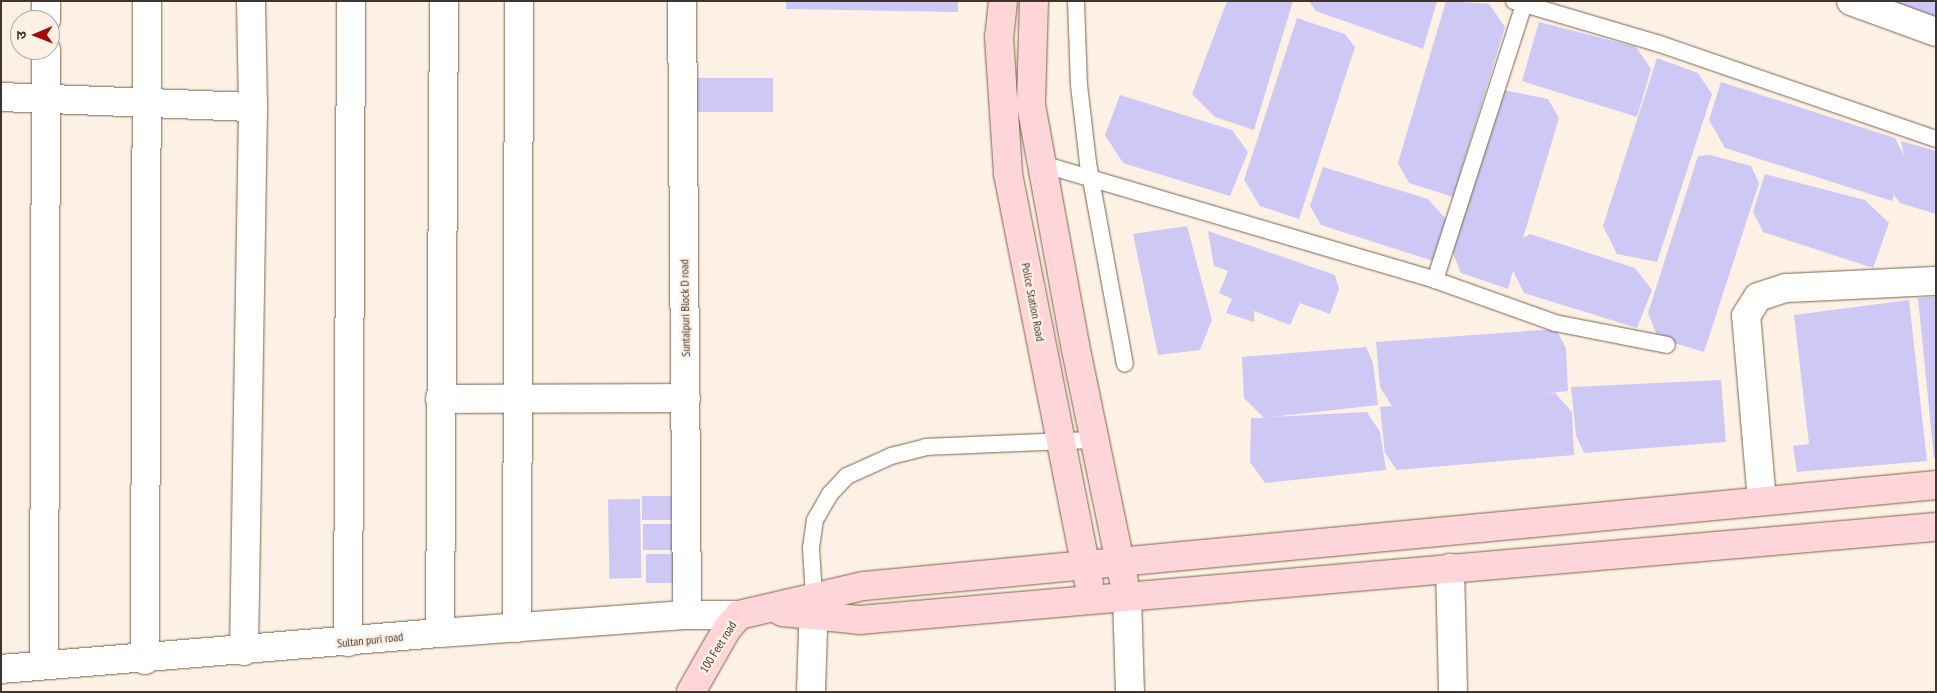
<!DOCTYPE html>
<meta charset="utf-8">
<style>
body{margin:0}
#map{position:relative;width:1937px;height:693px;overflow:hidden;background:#fdf1e6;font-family:"PT Sans Narrow","Noto Sans Devanagari",sans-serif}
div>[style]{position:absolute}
.building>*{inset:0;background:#cdc8f4;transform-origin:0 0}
.roads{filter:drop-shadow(0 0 1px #7d634b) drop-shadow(0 0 1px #7d634b)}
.lane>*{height:16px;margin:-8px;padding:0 8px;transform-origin:8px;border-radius:8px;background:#fff}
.street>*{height:28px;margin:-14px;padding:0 14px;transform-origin:14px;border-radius:14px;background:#fff}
.secondary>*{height:28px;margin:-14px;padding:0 14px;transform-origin:14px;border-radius:14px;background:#fed5d9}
span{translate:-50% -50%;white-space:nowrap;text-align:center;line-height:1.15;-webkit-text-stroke:4.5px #fdf1e6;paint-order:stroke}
.street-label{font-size:12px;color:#41352b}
.frame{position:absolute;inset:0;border:2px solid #41352b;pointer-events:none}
.north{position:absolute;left:10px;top:10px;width:50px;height:50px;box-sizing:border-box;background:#fdf1e6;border:1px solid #b2a69b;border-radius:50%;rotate:269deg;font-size:14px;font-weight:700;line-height:20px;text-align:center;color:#41352b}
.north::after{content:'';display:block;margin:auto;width:18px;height:22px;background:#a30b07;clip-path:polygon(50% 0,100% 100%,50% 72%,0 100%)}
</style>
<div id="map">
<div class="building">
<div style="clip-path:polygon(786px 1px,958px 1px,958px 12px,786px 9px)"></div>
<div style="clip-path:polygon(1227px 1px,1293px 1px,1254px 130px,1215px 117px,1192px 94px)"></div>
<div style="clip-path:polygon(1309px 1px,1437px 1px,1423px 49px,1316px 11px)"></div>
<div style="clip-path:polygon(1446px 1px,1489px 4px,1505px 27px,1453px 197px,1409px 183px,1398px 163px)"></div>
<div style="clip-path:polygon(1936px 1px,1936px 17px,1891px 2px,1891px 1px)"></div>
<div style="clip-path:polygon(1297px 18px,1345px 34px,1355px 47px,1299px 219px,1260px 206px,1244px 180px)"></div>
<div style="clip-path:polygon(1539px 22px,1636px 47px,1651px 69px,1637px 117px,1522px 81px)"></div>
<div style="clip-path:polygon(1657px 58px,1698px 73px,1712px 94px,1657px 262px,1617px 254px,1603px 226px)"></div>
<div style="left:694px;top:78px;width:79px;height:34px"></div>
<div style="clip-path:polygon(1721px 82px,1895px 138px,1904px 156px,1901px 141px,1936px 151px,1936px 214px,1900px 203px,1894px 195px,1892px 201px,1725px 148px,1709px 120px)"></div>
<div style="clip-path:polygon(1503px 90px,1548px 99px,1559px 118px,1523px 238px,1530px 234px,1635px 268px,1652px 290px,1637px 328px,1524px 293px,1513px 271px,1508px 289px,1461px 273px,1452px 251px)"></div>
<div style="clip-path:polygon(1120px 95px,1232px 130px,1248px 152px,1230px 196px,1123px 163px,1105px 135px)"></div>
<div style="clip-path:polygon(1710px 155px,1751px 166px,1759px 183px,1704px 352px,1658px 338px,1648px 313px,1698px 156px)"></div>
<div style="clip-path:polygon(1323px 167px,1428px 199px,1446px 219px,1433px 261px,1321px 225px,1310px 206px)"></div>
<div style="clip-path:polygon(1765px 174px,1865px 200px,1889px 223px,1873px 268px,1763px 232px,1753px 212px)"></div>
<div style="clip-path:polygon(1187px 226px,1212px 320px,1200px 350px,1158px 355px,1133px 234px)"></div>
<div style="clip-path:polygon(1208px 231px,1335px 275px,1339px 289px,1330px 314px,1300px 303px,1290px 325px,1254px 311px,1254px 322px,1226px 313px,1232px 299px,1219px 293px,1228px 271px,1214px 266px)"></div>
<div style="clip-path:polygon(1936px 297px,1936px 458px,1934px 458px,1918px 298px)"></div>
<div style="clip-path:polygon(1909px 300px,1927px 461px,1797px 472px,1793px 446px,1809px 444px,1794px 315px)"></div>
<div style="clip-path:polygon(1556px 329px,1566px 348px,1568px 391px,1541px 394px,1555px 393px,1572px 412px,1574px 455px,1397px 470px,1385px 453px,1380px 407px,1392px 406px,1380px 387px,1376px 342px)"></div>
<div style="clip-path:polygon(1366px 347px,1373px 363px,1378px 405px,1271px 417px,1367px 412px,1380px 432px,1386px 470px,1265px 483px,1250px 462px,1251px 418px,1264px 418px,1244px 398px,1242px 357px)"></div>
<div style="clip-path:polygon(1721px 380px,1726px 442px,1584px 453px,1576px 436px,1571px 387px)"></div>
<div style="left:642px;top:496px;width:39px;height:24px"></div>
<div style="left:640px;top:499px;width:79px;height:32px;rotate:89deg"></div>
<div style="left:643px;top:524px;width:38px;height:26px"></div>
<div style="left:682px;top:554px;width:29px;height:36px;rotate:90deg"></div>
</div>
<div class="roads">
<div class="lane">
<div style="left:1076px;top:1px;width:84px;rotate:88deg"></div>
<div style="left:1079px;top:85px;width:79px;rotate:83.4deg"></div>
<div style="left:1088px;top:163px;width:204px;rotate:79.6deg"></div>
<div style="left:1514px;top:1px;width:149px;rotate:16.4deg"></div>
<div style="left:1657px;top:43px;width:295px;rotate:19deg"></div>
<div style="left:1042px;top:164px;width:410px;rotate:16.4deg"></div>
<div style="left:1435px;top:280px;width:127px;rotate:19.7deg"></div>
<div style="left:1555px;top:323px;width:114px;rotate:11.1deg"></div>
<div style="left:1435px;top:280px;width:289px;rotate:-72.1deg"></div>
<div style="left:814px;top:597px;width:49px;rotate:-93.5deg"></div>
<div style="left:811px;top:548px;width:28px;rotate:-82deg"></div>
<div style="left:815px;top:520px;width:30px;rotate:-60deg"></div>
<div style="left:830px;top:494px;width:25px;rotate:-47deg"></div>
<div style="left:847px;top:476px;width:48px;rotate:-24.4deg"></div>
<div style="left:891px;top:456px;width:36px;rotate:-14deg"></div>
<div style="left:926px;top:447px;width:169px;rotate:-2.4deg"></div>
</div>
<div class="street">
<div style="left:682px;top:1px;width:614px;rotate:89.53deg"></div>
<div style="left:1851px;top:1px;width:90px;rotate:20deg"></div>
<div style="left:46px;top:20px;width:19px;rotate:-90deg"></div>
<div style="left:1px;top:97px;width:252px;rotate:2.3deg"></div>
<div style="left:440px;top:399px;width:246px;rotate:-0.2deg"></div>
<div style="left:1762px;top:501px;width:186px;rotate:-94.9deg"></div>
<div style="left:1746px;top:316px;width:22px;rotate:-58deg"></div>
<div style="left:1758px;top:297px;width:29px;rotate:-18deg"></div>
<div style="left:1786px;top:288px;width:150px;rotate:-2.7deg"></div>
<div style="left:1450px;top:568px;width:124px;rotate:88.6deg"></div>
<div style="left:1127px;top:597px;width:95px;rotate:88.2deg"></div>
<div style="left:517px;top:628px;width:627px;rotate:-89.82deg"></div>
<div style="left:440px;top:633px;width:632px;rotate:-89.64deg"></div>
<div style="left:348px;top:642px;width:641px;rotate:-89.73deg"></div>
<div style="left:244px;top:651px;width:544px;rotate:-89.05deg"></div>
<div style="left:253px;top:107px;width:106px;rotate:-91.1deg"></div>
<div style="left:145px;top:660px;width:659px;rotate:-89.83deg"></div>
<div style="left:44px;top:664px;width:614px;rotate:-89.81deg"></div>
<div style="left:1px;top:669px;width:440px;rotate:-4.7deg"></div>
<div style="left:440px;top:633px;width:248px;rotate:-4.2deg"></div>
<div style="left:687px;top:615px;width:52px"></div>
<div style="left:811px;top:692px;width:95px;rotate:-88.2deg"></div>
</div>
<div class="secondary">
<div style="left:1003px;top:1px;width:36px;rotate:96deg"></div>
<div style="left:999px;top:37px;width:137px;rotate:86.2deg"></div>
<div style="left:1008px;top:174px;width:417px;rotate:78.8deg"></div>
<div style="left:1034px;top:1px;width:104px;rotate:91.7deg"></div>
<div style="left:1031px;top:105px;width:244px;rotate:79.6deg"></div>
<div style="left:1075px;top:345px;width:241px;rotate:78.3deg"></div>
<div style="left:782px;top:612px;width:77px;rotate:5.9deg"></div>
<div style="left:859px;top:620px;width:1081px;rotate:-4.94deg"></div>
<div style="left:691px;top:692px;width:73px;rotate:-60.3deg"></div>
<div style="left:727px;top:629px;width:18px;rotate:-49deg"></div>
<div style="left:739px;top:615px;width:128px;rotate:-13.1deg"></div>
<div style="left:864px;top:586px;width:1077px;rotate:-5.38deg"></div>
</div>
</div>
<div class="street-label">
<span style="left:1033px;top:302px;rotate:79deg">Police Station Road</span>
<span style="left:685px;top:308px;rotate:-91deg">Suntalpuri Block D road</span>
<span style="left:370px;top:640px;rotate:-6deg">Sultan puri road</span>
<span style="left:718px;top:647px;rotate:-58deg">100 Feet road</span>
</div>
<div class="frame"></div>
<div class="north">उ</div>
</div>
